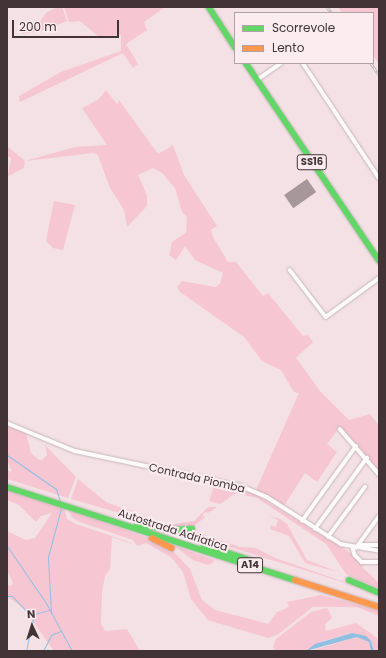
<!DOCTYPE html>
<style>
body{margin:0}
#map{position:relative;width:386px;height:658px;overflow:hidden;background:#f4e1e5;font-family:Poppins,sans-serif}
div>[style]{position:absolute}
.green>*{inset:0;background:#f6c6d2}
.water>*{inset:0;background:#91bfe2}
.stream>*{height:1px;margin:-0.5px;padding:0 0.5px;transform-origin:0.5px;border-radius:0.5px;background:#91bfe2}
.building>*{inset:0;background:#a5979a;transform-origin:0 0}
.roads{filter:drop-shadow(0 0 1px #c6b7ba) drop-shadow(0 0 1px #c6b7ba)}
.street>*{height:3.5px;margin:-1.75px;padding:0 1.75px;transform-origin:1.75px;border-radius:1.75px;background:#fdfafb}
.fast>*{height:5.5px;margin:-2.75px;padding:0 2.75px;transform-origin:2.75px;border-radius:2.75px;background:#63d668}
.slow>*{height:5.5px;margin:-2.75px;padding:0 2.75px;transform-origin:2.75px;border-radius:2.75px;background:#ff974d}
.rail>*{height:2.5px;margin-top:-1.25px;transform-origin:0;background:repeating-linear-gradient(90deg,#fbecef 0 3px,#c2bdbe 0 6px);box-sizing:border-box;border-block:1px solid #c2bdbe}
span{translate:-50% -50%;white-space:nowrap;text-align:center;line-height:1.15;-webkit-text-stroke:4px #fbecef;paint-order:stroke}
.shield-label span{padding:1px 3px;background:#fbecef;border:1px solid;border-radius:3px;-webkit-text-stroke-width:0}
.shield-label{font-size:10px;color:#413336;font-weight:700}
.street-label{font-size:11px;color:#413336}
.frame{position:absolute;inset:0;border:8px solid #413336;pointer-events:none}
.legend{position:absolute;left:234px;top:12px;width:140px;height:52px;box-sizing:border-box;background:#fbecef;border:1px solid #b1a2a5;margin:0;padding:5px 7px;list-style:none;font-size:12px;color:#413336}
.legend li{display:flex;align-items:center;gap:8px;height:20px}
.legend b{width:20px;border:1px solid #b1a2a5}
.north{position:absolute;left:12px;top:606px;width:40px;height:40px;-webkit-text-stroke:3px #fbecef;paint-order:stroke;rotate:356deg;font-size:11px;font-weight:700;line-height:16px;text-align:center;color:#413336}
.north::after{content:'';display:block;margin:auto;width:14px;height:18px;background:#413336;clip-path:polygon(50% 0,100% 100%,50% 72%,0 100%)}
.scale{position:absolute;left:12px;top:20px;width:107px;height:18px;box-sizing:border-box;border:2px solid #413336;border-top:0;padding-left:5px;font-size:12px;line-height:14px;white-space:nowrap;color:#413336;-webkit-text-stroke:3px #fbecef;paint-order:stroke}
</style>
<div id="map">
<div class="green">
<div style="clip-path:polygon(58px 7px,62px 7px,67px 21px,41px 31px,22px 34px,21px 29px,39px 23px,47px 12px)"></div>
<div style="clip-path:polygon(64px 7px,165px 7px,144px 22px,147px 30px,126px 44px,138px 64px,133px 68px,123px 53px,20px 102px,19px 96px,61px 72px,121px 51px,121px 35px,100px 38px,80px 21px,69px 22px)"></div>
<div style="clip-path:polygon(338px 7px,379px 7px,379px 64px,373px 55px,373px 13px,342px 13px)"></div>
<div style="clip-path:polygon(106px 90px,117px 104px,119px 100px,158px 154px,173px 145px,184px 175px,217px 226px,211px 230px,213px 237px,228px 262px,236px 262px,263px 296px,268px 293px,303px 336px,308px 335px,313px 342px,296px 358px,320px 391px,349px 420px,370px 414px,379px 426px,379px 471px,340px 427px,327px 444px,337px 452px,317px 482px,305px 473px,284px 506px,256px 490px,299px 393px,294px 392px,281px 370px,262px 361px,244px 337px,180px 292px,177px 287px,182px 281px,215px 287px,220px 284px,223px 273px,195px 260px,185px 246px,176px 260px,169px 255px,172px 242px,186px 233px,187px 217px,182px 212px,175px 188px,162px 173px,153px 168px,138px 175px,147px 195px,147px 206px,127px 227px,124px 210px,110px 188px,98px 155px,94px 153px,25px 161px,24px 168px,8px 176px,11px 158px,7px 156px,7px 146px,25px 161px,75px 147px,107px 145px,82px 108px,98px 100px)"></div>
<div style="clip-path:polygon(54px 201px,75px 205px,63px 250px,53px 248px,46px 241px)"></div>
<div style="clip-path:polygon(7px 425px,26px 433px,31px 453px,38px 459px,42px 460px,47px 455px,45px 445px,76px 477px,68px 498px,7px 479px,7px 470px,12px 472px,7px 460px)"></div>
<div style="clip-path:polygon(78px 479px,106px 502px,169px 525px,194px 521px,208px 507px,217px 507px,208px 513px,206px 512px,202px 515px,205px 517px,194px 526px,176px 529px,71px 499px)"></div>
<div style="clip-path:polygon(215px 483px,253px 493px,340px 546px,365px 563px,362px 567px,379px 583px,379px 589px,346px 574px,326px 544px,257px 498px,236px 493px,220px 504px,209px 501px)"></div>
<div style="clip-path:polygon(7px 489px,64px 507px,67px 519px,76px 524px,126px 541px,134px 545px,112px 537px,110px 569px,105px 576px,102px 592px,101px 624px,105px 631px,127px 629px,140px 651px,54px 651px,24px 609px,7px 596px,7px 585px,11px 586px,13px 583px,7px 570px,7px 531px,26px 540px,35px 538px,52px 513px,41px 516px,36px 522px,19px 505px,7px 500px)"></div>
<div style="clip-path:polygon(68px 509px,159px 542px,172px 550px,190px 569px,202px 600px,215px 610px,268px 624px,277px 612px,289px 607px,287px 602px,321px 595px,379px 610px,379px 616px,357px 607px,313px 607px,277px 635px,268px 638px,208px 620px,191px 599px,183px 572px,171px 557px,146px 543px,137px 546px,133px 540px,77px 521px,72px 517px)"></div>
<div style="clip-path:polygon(269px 516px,280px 519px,287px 524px,307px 560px,338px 572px,305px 563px,289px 536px,270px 529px,271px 525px,276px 527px,278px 520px)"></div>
<div style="clip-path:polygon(190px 530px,240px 547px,256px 548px,275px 558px,365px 589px,179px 531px)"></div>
<div style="clip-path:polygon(173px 545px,214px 560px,213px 563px,208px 565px,193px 560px)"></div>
<div style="clip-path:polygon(327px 608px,332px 618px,325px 624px,326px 631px,356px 623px,377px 638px,379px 651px,374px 651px,371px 641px,352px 633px,323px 641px,306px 651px,276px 651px,273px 647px,276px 639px,311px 612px)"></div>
<div style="clip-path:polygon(357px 637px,369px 642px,371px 651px,311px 651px)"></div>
</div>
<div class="water">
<div style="clip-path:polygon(352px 633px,366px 636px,371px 641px,374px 651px,371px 651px,369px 642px,357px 637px,306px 651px,315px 644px)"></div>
</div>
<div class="stream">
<div style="left:7px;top:455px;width:60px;rotate:34.8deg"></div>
<div style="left:56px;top:489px;width:13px;rotate:72deg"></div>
<div style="left:7px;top:546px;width:69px;rotate:55.6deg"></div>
<div style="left:46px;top:603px;width:55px;rotate:61.6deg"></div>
<div style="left:7px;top:596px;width:5px"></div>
<div style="left:12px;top:596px;width:30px;rotate:46deg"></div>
<div style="left:51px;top:613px;width:56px;rotate:-93.1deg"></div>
<div style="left:48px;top:557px;width:51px;rotate:-75.1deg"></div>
<div style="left:26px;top:651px;width:38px;rotate:-78deg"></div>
<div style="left:34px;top:614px;width:16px;rotate:-15deg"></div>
<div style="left:43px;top:651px;width:18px;rotate:-63deg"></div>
<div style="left:51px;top:635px;width:11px;rotate:-22deg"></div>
</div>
<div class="building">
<div style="left:307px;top:179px;width:16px;height:28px;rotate:55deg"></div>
</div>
<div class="roads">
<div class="street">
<div style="left:303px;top:63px;width:138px;rotate:56.5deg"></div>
<div style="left:257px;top:80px;width:29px;rotate:-35deg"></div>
<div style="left:290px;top:270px;width:59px;rotate:52.5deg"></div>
<div style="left:326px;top:317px;width:66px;rotate:-36.3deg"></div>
<div style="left:7px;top:423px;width:74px;rotate:22.4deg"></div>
<div style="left:75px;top:451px;width:170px;rotate:11.9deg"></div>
<div style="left:241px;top:486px;width:28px;rotate:23deg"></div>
<div style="left:267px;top:497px;width:88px;rotate:32.4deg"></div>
<div style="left:341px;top:544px;width:39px;rotate:10deg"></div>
<div style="left:340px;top:429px;width:60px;rotate:49.1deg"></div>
<div style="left:302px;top:521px;width:92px;rotate:-54.2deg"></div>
<div style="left:315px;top:529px;width:88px;rotate:-53.8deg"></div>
<div style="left:328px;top:537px;width:62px;rotate:-53.5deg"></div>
<div style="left:358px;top:545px;width:21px"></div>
<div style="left:353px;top:548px;width:7px;rotate:74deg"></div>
<div style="left:355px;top:555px;width:10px;rotate:45deg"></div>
<div style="left:362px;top:562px;width:17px"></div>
<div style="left:356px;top:548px;width:39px;rotate:-54deg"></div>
</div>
<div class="fast">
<div style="left:209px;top:7px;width:48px;rotate:57deg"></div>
<div style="left:246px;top:63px;width:238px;rotate:56deg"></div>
<div style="left:7px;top:487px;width:303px;rotate:17.9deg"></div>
<div style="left:137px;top:524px;width:34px;rotate:10deg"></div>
<div style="left:170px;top:530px;width:22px;rotate:-3deg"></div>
<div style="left:204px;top:545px;width:52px;rotate:18.1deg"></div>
<div style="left:349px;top:580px;width:33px;rotate:23deg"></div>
</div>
<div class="slow">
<div style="left:152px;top:538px;width:22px;rotate:27deg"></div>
<div style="left:295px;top:580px;width:88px;rotate:17.8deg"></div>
</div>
</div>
<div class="rail">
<div style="left:327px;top:7px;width:8px;rotate:50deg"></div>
<div style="left:371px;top:63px;width:14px;rotate:56deg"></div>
</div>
<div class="shield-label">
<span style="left:312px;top:162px">SS16</span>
<span style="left:250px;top:565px">A14</span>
</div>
<div class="street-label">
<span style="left:197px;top:478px;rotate:13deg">Contrada Piomba</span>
<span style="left:173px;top:530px;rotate:18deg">Autostrada Adriatica</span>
</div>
<div class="frame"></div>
<ul class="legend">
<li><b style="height:5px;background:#63d668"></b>Scorrevole</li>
<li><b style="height:5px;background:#ff974d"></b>Lento</li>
</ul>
<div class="north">N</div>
<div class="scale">200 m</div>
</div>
